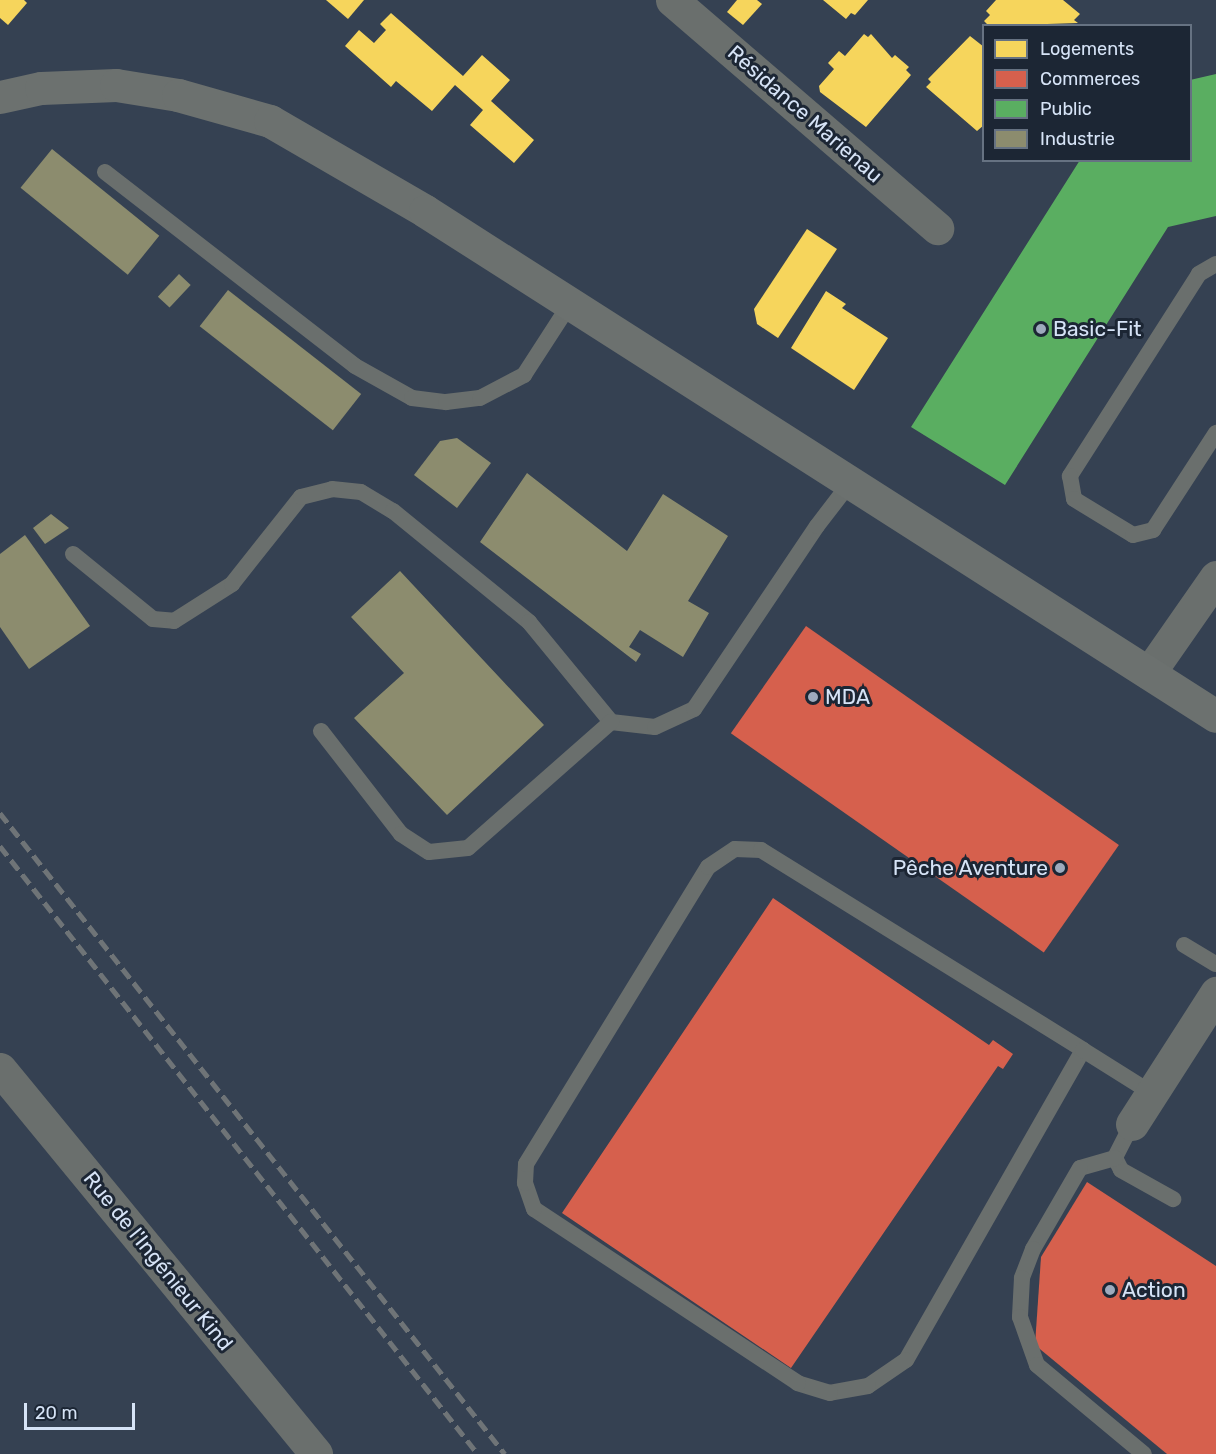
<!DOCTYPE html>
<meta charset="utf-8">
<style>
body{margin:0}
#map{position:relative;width:1216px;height:1454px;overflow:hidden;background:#354152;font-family:Rubik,sans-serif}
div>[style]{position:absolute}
.homes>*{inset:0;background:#f6d55c}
.shops>*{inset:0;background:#d6604d;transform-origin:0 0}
.public>*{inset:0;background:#5aae61}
.industry>*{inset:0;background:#8c8c6e;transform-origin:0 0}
.service>*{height:16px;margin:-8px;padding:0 8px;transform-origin:8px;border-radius:8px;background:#6a6f6d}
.minor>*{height:33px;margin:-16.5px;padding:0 16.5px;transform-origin:16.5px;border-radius:16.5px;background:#6a6f6d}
.secondary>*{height:33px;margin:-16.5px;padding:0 16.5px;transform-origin:16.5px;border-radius:16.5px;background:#6c716f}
.rail>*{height:4.5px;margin-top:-2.25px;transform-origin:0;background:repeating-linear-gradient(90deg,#6f7477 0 12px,transparent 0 18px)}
.dots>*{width:16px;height:16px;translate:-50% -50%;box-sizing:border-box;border:3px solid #1c2634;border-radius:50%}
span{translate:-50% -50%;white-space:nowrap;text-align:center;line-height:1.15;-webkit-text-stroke:6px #1c2634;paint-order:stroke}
.street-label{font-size:21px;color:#d6e3f6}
.poi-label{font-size:21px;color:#d6e3f6}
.left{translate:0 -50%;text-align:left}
.right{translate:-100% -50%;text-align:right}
.legend{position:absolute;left:982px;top:24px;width:210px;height:138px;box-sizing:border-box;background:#1c2634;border:2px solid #667282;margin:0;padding:8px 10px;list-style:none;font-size:18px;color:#d6e3f6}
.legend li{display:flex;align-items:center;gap:12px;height:30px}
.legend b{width:30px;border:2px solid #667282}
.scale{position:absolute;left:24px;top:1403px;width:111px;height:27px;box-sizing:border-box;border:3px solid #d6e3f6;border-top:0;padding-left:8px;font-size:18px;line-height:21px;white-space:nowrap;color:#d6e3f6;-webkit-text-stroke:4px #1c2634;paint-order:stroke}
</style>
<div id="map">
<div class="homes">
<div style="clip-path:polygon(0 0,24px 0,27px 3px,8px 25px,0 18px)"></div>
<div style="clip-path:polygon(326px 0,364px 0,348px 19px)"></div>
<div style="clip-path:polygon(737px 0,757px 0,762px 4px,743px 25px,727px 12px)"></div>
<div style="clip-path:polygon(823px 0,868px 0,855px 15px,851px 13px,846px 19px)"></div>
<div style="clip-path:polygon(996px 0,1063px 0,1080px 14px,1074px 20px,1078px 23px,989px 26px,984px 21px,990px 15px,986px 11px)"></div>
<div style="clip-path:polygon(391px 13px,463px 76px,482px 55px,510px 80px,491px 101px,534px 140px,514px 163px,470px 125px,483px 110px,455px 85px,432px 111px,396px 81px,391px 87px,345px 46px,359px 30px,374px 43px,386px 30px,380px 24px)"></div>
<div style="clip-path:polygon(864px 34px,868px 37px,871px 34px,892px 58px,895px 55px,909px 67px,906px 70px,911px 75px,866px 127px,820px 92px,819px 86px,834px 69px,828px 63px,839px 51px,845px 56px)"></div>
<div style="clip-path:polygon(970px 36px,984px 47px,984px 125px,977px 131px,926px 87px,931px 82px,928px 79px)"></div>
<div style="clip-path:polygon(807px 229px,837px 249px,778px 338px,757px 324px,754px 309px)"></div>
<div style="clip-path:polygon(826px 291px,846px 304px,842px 308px,888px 338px,854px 390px,791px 348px)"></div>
</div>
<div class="shops">
<div style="left:806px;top:626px;width:382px;height:131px;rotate:35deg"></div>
<div style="clip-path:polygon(773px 898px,989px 1045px,993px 1040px,1013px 1054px,1003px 1069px,998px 1066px,791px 1368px,562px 1213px)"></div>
<div style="clip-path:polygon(1087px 1182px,1216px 1266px,1216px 1454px,1167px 1454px,1035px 1345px,1041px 1257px)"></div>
</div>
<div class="public">
<div style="clip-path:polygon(1216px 74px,1216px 216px,1168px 227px,1005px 485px,911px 427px,1080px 160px,1190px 160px,1190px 80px)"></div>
</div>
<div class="industry">
<div style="left:52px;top:149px;width:138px;height:50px;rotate:39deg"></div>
<div style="left:179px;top:274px;width:16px;height:31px;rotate:43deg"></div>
<div style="left:228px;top:290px;width:169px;height:46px;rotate:38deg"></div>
<div style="clip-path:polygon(457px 438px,491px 463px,457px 508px,414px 475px,440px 441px)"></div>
<div style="clip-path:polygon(527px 473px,627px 551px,663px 494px,728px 536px,688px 601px,709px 613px,683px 657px,640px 630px,629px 647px,641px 654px,636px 662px,480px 542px)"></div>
<div style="clip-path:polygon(51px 514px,69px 528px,45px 544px,33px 528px)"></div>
<div style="clip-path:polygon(25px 535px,90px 626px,29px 669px,0 627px,0 554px)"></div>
<div style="clip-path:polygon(400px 571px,544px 725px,447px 815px,354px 718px,404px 673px,351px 617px)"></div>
</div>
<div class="service">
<div style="left:105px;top:172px;width:316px;rotate:37.8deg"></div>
<div style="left:355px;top:366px;width:65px;rotate:29.3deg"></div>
<div style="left:412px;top:398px;width:34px;rotate:7deg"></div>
<div style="left:446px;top:402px;width:34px;rotate:-7deg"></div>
<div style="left:480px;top:398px;width:50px;rotate:-27.6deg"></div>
<div style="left:524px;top:375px;width:85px;rotate:-57.1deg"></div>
<div style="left:1216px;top:264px;width:20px;rotate:150deg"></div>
<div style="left:1199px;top:274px;width:240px;rotate:122.6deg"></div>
<div style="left:1070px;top:476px;width:23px;rotate:80deg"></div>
<div style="left:1074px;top:499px;width:69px;rotate:31.4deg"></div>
<div style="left:1133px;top:535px;width:21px;rotate:-14deg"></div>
<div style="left:1153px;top:530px;width:116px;rotate:-57deg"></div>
<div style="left:73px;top:554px;width:103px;rotate:39.1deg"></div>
<div style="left:153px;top:619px;width:21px;rotate:5deg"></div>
<div style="left:174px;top:621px;width:69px;rotate:-32.5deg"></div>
<div style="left:232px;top:584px;width:111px;rotate:-51.6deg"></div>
<div style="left:301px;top:497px;width:32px;rotate:-14deg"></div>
<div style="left:332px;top:489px;width:29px;rotate:6deg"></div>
<div style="left:361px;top:492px;width:37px;rotate:31deg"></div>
<div style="left:393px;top:511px;width:176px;rotate:39.2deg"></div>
<div style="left:529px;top:622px;width:129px;rotate:50.6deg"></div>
<div style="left:611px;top:722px;width:44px;rotate:6.5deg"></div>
<div style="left:655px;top:727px;width:43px;rotate:-24.8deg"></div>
<div style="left:694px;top:709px;width:220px;rotate:-56.1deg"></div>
<div style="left:817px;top:526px;width:54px;rotate:-52.5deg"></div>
<div style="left:321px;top:731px;width:130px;rotate:52.2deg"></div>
<div style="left:401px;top:834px;width:33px;rotate:33deg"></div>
<div style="left:429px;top:852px;width:39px;rotate:-6deg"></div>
<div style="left:468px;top:848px;width:191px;rotate:-41.4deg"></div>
<div style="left:1184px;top:945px;width:37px;rotate:31deg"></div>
<div style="left:1083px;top:1050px;width:357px;rotate:119.7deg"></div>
<div style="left:906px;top:1360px;width:46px;rotate:145.6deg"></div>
<div style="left:868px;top:1386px;width:39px;rotate:170deg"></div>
<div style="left:830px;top:1393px;width:34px;rotate:-163deg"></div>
<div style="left:798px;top:1383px;width:316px;rotate:-146.6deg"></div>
<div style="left:534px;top:1209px;width:28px;rotate:-109deg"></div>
<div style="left:525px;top:1183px;width:19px;rotate:-87deg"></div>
<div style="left:526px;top:1164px;width:348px;rotate:-58.5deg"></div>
<div style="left:708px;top:867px;width:32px;rotate:-34deg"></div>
<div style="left:735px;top:849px;width:26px;rotate:2deg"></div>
<div style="left:761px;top:850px;width:379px;rotate:31.8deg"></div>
<div style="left:1083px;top:1050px;width:79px;rotate:32.1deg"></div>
<div style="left:1132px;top:1124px;width:38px;rotate:117deg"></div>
<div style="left:1115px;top:1158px;width:13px;rotate:63deg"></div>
<div style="left:1121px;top:1170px;width:60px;rotate:29.1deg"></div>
<div style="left:1115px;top:1158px;width:36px;rotate:164deg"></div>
<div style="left:1080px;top:1168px;width:94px;rotate:120.1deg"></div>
<div style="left:1033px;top:1249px;width:31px;rotate:111deg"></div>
<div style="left:1022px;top:1278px;width:39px;rotate:93deg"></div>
<div style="left:1020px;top:1317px;width:51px;rotate:70.5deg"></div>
<div style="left:1037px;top:1365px;width:139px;rotate:39.8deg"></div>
</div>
<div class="minor">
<div style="left:672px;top:0;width:350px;rotate:40.7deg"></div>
<div style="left:1149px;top:673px;width:117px;rotate:-55.1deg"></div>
<div style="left:0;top:1069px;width:498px;rotate:50.6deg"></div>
<div style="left:1132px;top:1124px;width:156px;rotate:-57.3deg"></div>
</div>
<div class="secondary">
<div style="left:0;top:97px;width:42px;rotate:-12.4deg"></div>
<div style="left:41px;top:88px;width:75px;rotate:-2.3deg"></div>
<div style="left:116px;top:85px;width:63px;rotate:9.2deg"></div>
<div style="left:178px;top:95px;width:96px;rotate:15.8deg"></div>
<div style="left:270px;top:121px;width:179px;rotate:30.1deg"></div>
<div style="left:425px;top:211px;width:938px;rotate:32.56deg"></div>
</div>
<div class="rail">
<div style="left:0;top:813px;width:816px;rotate:51.77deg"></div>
<div style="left:0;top:846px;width:773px;rotate:51.83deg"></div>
</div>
<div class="dots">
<div style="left:1041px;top:329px;background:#9eaabd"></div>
<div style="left:813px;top:697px;background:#9eaabd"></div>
<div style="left:1060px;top:868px;background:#9eaabd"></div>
<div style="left:1110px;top:1290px;background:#9eaabd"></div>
</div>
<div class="street-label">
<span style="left:805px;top:114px;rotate:41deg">Résidance Marienau</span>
<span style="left:158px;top:1261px;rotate:51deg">Rue de l'Ingénieur Kind</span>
</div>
<div class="poi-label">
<span class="left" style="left:1053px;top:329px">Basic-Fit</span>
<span class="left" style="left:825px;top:697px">MDA</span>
<span class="right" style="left:1048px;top:868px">Pêche Aventure</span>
<span class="left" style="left:1122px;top:1290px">Action</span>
</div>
<ul class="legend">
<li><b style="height:16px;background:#f6d55c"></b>Logements</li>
<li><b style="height:16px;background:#d6604d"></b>Commerces</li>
<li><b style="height:16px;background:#5aae61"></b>Public</li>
<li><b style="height:16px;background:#8c8c6e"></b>Industrie</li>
</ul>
<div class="scale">20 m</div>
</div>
